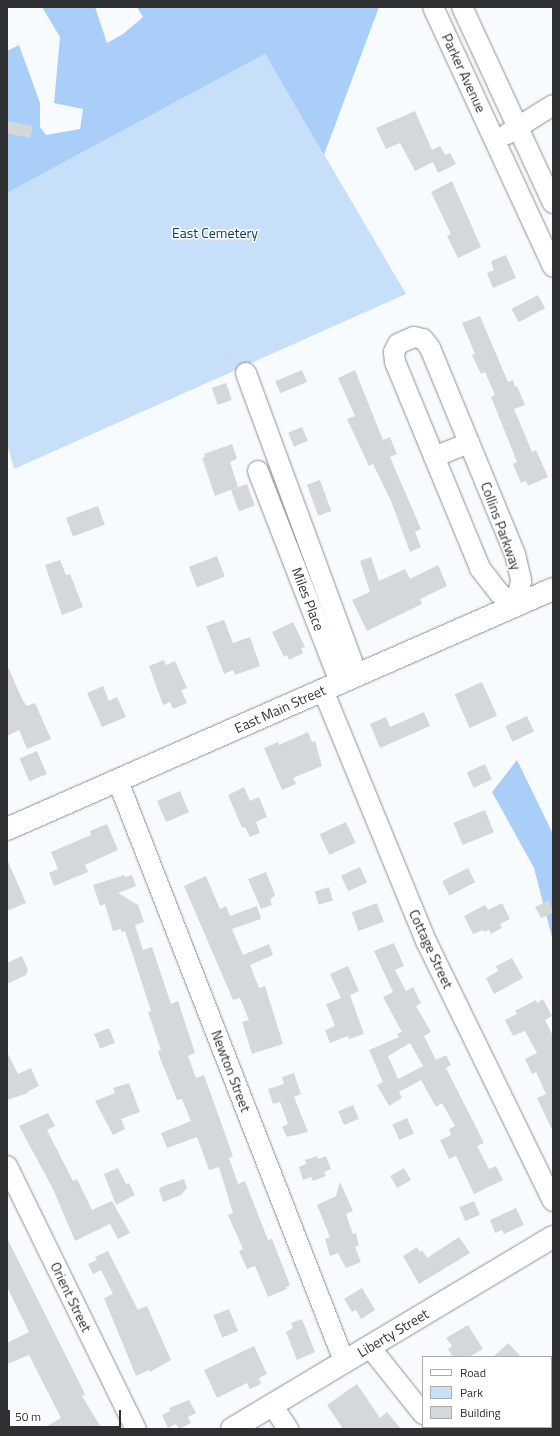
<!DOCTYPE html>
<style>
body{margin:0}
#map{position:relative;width:560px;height:1436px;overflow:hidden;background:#f8fbfe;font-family:"Titillium Web",sans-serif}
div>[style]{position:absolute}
.green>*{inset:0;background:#c8dff9}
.forest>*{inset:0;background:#a9cff8}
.building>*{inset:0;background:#d5d8db;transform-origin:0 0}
.roads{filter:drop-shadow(0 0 1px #8d9093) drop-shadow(0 0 1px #8d9093)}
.minor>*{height:20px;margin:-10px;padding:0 10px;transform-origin:10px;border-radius:10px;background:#fff}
.major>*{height:22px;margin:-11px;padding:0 11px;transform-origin:11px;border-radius:11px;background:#fff}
span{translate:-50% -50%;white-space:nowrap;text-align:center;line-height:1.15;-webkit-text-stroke:3px #fff;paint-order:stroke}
.street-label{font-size:14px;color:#2e3031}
.park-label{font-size:14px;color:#013c6c}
.frame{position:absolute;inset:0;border:8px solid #2e3031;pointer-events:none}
.legend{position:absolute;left:422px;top:1356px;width:130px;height:72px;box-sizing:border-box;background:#fff;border:1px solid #abacad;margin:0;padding:5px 7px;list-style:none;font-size:12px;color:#2e3031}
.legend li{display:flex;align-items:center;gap:8px;height:20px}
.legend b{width:20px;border:1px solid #abacad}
.scale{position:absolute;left:8px;top:1410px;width:113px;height:18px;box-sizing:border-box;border:2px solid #2e3031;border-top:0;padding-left:5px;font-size:12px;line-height:14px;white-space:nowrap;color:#2e3031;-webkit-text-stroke:3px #fff;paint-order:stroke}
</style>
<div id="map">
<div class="green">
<div style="clip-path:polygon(265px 54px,406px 294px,14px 469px,7px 443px,7px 193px)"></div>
</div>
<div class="forest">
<div style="clip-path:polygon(42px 7px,95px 7px,107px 43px,123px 34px,143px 17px,137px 7px,379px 7px,324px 155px,265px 54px,7px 193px,7px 51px,19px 45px,40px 103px,40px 127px,46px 135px,80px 129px,83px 109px,54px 103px,60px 37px)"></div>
<div style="clip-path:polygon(517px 760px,553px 834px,553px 941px,534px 868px,492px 792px)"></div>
</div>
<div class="building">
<div style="clip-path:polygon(415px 111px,432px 150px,440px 146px,445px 155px,450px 153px,456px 164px,438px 173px,433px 162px,415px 171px,400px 143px,386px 149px,376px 128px)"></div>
<div style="clip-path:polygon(7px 121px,33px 126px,30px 138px,7px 133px)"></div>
<div style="clip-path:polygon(452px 181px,481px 247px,458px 258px,447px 236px,451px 234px,431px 192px)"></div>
<div style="clip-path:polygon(506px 255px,516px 278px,493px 288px,487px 273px,494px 270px,491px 261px)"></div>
<div style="left:538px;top:295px;width:15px;height:30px;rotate:62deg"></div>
<div style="clip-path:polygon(480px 316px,508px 382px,513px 380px,515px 387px,517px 386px,525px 405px,514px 409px,532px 452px,536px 450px,548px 477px,528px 486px,526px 481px,521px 483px,513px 464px,517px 462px,491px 397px,495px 395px,485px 372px,481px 374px,472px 355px,475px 354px,462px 323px)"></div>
<div style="left:302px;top:370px;width:13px;height:29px;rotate:67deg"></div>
<div style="clip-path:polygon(355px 370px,383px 440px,390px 437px,397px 454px,390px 457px,421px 529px,415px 532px,421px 547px,410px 552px,391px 501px,373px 464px,369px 466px,347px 419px,355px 416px,338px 378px)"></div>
<div style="left:226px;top:383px;width:18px;height:15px;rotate:71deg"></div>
<div style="left:302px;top:427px;width:15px;height:15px;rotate:67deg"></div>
<div style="clip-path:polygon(232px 444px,237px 459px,230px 462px,238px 487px,215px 496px,202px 458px,205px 457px,204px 454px)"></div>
<div style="left:320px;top:480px;width:33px;height:14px;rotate:70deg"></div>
<div style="left:247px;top:484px;width:23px;height:17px;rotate:70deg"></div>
<div style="left:98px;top:506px;width:20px;height:34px;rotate:70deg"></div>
<div style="left:217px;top:556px;width:22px;height:30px;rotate:69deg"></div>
<div style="clip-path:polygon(371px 557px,379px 581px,405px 569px,410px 579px,438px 565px,447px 586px,420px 599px,422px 604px,367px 631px,352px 600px,370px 592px,360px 561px)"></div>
<div style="clip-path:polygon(60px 560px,66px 575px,70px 574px,83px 607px,62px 615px,45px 565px)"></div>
<div style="clip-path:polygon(224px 620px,233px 643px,250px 637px,260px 666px,235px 675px,233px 670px,224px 674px,206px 626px)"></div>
<div style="clip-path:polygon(293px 622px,305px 647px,301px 648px,303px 653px,289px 660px,287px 655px,284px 657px,272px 632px)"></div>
<div style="clip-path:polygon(164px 660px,166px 665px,175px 661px,187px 688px,181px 690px,187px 703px,173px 709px,170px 702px,163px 705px,149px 666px)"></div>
<div style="clip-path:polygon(7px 665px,23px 701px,27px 706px,35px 703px,51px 739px,27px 749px,19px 730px,7px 736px)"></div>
<div style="left:482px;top:682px;width:37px;height:30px;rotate:66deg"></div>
<div style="clip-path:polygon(103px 686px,109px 701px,117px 697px,126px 717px,102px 727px,87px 693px)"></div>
<div style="clip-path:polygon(424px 712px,430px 726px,380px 748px,370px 724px,386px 717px,390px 727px)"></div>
<div style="left:527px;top:716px;width:17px;height:24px;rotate:65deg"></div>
<div style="clip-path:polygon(308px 732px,312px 742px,315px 741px,322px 766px,293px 778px,296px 784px,282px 790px,264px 748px,278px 742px,279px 745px)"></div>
<div style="left:37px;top:751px;width:25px;height:19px;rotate:67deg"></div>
<div style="left:485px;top:764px;width:17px;height:20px;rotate:66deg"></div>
<div style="clip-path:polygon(244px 787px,250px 801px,259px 797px,267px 817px,256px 822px,260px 833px,250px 837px,245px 827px,242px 828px,228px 795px)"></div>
<div style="left:180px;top:791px;width:23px;height:25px;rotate:67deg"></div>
<div style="left:485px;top:810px;width:24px;height:34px;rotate:68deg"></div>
<div style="left:346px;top:822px;width:23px;height:29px;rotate:65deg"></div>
<div style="clip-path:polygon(107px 824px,118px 850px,85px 865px,88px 872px,54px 886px,49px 873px,58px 869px,51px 852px,91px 835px,90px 831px)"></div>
<div style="clip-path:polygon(7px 859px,26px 903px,7px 911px)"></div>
<div style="left:360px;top:867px;width:17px;height:21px;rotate:65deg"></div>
<div style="left:468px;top:868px;width:16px;height:29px;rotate:63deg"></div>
<div style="clip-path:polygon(266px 872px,275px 895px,270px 900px,272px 905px,261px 909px,248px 879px)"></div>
<div style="clip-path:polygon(124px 875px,125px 877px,132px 875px,136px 886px,118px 893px,138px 905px,144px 922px,135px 925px,143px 950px,152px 947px,171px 1004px,178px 1001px,195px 1053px,188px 1056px,196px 1078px,204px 1075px,233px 1156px,229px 1158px,238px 1184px,245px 1181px,268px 1240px,272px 1239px,290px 1285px,286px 1287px,287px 1289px,268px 1297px,255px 1266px,247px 1269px,239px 1251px,243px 1249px,228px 1215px,233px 1213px,219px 1167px,209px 1170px,197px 1137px,167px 1148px,161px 1133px,191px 1121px,182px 1099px,177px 1100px,160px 1058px,158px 1051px,161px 1050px,148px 1012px,151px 1011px,125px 931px,121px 932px,121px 929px,113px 931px,105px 904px,100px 906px,93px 885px)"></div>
<div style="clip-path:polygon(206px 876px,220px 909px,226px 906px,230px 916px,257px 906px,261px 919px,232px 929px,243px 955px,269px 944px,273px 955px,250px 965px,259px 988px,265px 986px,283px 1044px,252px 1054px,242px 1022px,249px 1020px,240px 998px,233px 1000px,184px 886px)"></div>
<div style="left:329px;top:887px;width:14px;height:15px;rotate:73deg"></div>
<div style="clip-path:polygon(549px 900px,553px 913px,541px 918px,535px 907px)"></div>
<div style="left:377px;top:903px;width:20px;height:27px;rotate:70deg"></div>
<div style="clip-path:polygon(502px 903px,510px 919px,500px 924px,502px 928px,491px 934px,489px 930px,484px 932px,483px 930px,473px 934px,464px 916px,485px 905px,488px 910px)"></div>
<div style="clip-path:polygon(evenodd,394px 943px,404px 966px,395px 970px,406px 991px,413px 987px,421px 1003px,416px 1006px,431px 1032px,424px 1036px,436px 1060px,446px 1055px,451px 1065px,446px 1068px,484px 1143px,477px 1146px,489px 1169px,496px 1166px,503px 1180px,474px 1194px,456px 1156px,449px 1159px,440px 1140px,451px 1135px,449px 1129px,455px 1126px,442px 1103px,436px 1107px,421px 1080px,399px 1092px,402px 1098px,389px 1106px,377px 1085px,383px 1082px,369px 1050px,399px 1037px,397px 1034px,402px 1032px,383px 997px,393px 992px,374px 951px,394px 943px,410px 1043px,423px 1066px,398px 1079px,388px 1056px,410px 1043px)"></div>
<div style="clip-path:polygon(22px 956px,28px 970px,26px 975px,7px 984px,7px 963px)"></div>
<div style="clip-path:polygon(512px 958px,523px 978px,494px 994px,486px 978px,498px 971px,496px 966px)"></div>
<div style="clip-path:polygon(348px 966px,359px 991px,350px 995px,364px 1034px,349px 1039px,348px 1036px,330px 1043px,325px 1030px,335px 1026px,326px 1004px,341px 998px,330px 974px)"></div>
<div style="clip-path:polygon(543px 999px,552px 1016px,545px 1020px,553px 1036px,553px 1132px,537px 1098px,546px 1094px,536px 1072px,532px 1074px,525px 1059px,537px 1053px,525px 1031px,513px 1036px,505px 1020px,517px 1014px,515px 1011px,536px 1000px,537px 1003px)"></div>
<div style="left:109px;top:1028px;width:16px;height:16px;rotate:68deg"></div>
<div style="clip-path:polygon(7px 1052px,18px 1074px,31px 1068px,39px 1086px,27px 1092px,28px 1093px,7px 1100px)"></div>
<div style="clip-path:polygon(294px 1073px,301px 1094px,294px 1097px,308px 1132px,287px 1137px,282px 1127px,288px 1124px,280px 1102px,273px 1104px,268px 1089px,284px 1084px,282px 1077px)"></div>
<div style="clip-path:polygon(129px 1083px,140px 1112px,121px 1119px,125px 1129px,113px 1135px,95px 1101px,115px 1093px,113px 1088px)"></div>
<div style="left:353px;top:1105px;width:15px;height:16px;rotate:67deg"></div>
<div style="clip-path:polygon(48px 1113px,55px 1126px,47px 1130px,73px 1181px,77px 1179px,92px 1210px,112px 1201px,130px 1233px,118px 1239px,110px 1224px,75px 1241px,53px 1189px,19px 1126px)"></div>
<div style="left:407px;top:1118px;width:17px;height:16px;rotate:66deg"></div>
<div style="clip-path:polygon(317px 1156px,318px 1159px,326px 1156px,331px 1169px,324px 1172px,326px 1176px,313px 1181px,311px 1177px,303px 1180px,299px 1167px,306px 1164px,305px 1160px)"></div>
<div style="clip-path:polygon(118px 1168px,126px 1184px,129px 1183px,135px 1195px,116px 1205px,104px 1174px)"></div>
<div style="left:404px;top:1168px;width:14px;height:16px;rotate:60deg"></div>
<div style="clip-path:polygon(184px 1179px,187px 1188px,181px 1195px,163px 1202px,159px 1190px,161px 1187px)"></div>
<div style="clip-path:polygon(340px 1182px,353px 1211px,346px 1214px,353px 1234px,356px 1233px,359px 1246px,355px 1247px,361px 1262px,346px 1268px,338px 1253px,330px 1256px,325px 1239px,330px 1237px,317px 1205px,336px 1196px)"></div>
<div style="left:474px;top:1201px;width:15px;height:16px;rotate:67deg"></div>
<div style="clip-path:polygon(516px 1208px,524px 1225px,504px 1234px,502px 1230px,495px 1233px,490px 1220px)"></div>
<div style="clip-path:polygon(459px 1237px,470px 1253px,419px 1284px,403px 1256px,417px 1247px,420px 1252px,422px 1250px,427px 1258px)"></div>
<div style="clip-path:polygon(7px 1238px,85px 1394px,82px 1396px,102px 1429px,42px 1429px,61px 1418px,29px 1355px,7px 1364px,7px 1343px,29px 1332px,7px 1287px)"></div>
<div style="clip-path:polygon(108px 1251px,138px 1310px,147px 1306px,171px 1360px,150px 1372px,149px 1370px,136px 1376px,104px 1298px,113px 1294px,101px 1270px,93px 1274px,88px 1264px,97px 1260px,95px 1257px)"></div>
<div style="clip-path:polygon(362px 1288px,375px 1310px,361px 1319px,356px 1310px,352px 1312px,344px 1299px)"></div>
<div style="left:229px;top:1309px;width:24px;height:17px;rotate:68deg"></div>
<div style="clip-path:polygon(302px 1319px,315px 1352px,297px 1360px,286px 1332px,293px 1328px,291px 1323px)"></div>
<div style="clip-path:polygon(468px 1325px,483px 1349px,469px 1357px,453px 1357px,448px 1349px,452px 1346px,446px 1338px)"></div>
<div style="clip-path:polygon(508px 1343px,521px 1357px,493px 1357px)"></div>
<div style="clip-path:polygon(254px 1346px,267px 1374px,259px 1378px,261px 1384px,250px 1389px,247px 1383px,217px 1398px,204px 1370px)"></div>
<div style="clip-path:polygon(357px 1384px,380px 1418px,387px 1412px,401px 1429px,343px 1429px,327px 1405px)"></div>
<div style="clip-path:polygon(189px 1400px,196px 1413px,188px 1417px,191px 1423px,179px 1429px,176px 1424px,168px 1428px,162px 1415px,170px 1411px,169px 1408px)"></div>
</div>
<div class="roads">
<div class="minor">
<div style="left:433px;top:7px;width:286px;rotate:65.2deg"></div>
<div style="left:462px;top:7px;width:216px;rotate:65.1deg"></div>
<div style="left:507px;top:134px;width:54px;rotate:-32.2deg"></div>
<div style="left:414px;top:337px;width:9px;rotate:13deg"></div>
<div style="left:423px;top:339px;width:11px;rotate:52deg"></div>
<div style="left:430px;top:348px;width:223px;rotate:67.6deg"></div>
<div style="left:515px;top:554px;width:28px;rotate:77deg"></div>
<div style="left:521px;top:581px;width:25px;rotate:102deg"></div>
<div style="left:516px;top:605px;width:19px;rotate:-145deg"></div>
<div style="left:500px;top:594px;width:33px;rotate:-128deg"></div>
<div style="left:480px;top:568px;width:223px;rotate:-112.4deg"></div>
<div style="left:395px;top:362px;width:10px;rotate:-96deg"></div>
<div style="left:394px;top:352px;width:9px;rotate:-63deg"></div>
<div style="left:398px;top:344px;width:17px;rotate:-24deg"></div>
<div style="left:246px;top:373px;width:321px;rotate:69.8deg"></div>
<div style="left:434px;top:457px;width:38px;rotate:-22deg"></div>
<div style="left:258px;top:471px;width:226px;rotate:68.8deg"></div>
<div style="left:323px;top:690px;width:274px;rotate:67.7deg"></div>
<div style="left:427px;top:943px;width:287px;rotate:64deg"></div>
<div style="left:118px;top:781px;width:622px;rotate:68.71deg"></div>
<div style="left:7px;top:1166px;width:293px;rotate:63.9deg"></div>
<div style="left:369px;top:1346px;width:87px;rotate:51.5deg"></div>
<div style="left:272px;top:1405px;width:29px;rotate:56deg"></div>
<div style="left:433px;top:1427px;width:3px;rotate:45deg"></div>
</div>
<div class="major">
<div style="left:7px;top:829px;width:596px;rotate:-23.73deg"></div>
<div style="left:232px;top:1429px;width:374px;rotate:-30.9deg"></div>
</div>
</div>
<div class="street-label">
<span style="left:464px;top:73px;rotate:65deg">Parker Avenue</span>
<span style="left:501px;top:526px;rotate:70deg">Collins Parkway</span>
<span style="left:308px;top:599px;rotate:69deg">Miles Place</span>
<span style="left:280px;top:709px;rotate:-24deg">East Main Street</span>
<span style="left:431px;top:949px;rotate:65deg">Cottage Street</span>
<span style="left:231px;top:1071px;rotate:69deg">Newton Street</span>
<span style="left:71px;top:1297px;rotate:64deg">Orient Street</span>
<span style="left:393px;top:1333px;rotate:-31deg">Liberty Street</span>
</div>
<div class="park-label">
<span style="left:215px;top:233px">East Cemetery</span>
</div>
<div class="frame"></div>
<ul class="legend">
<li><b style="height:5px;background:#fff"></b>Road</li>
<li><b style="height:11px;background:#c8dff9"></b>Park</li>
<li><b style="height:11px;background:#d5d8db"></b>Building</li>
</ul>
<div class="scale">50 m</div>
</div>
